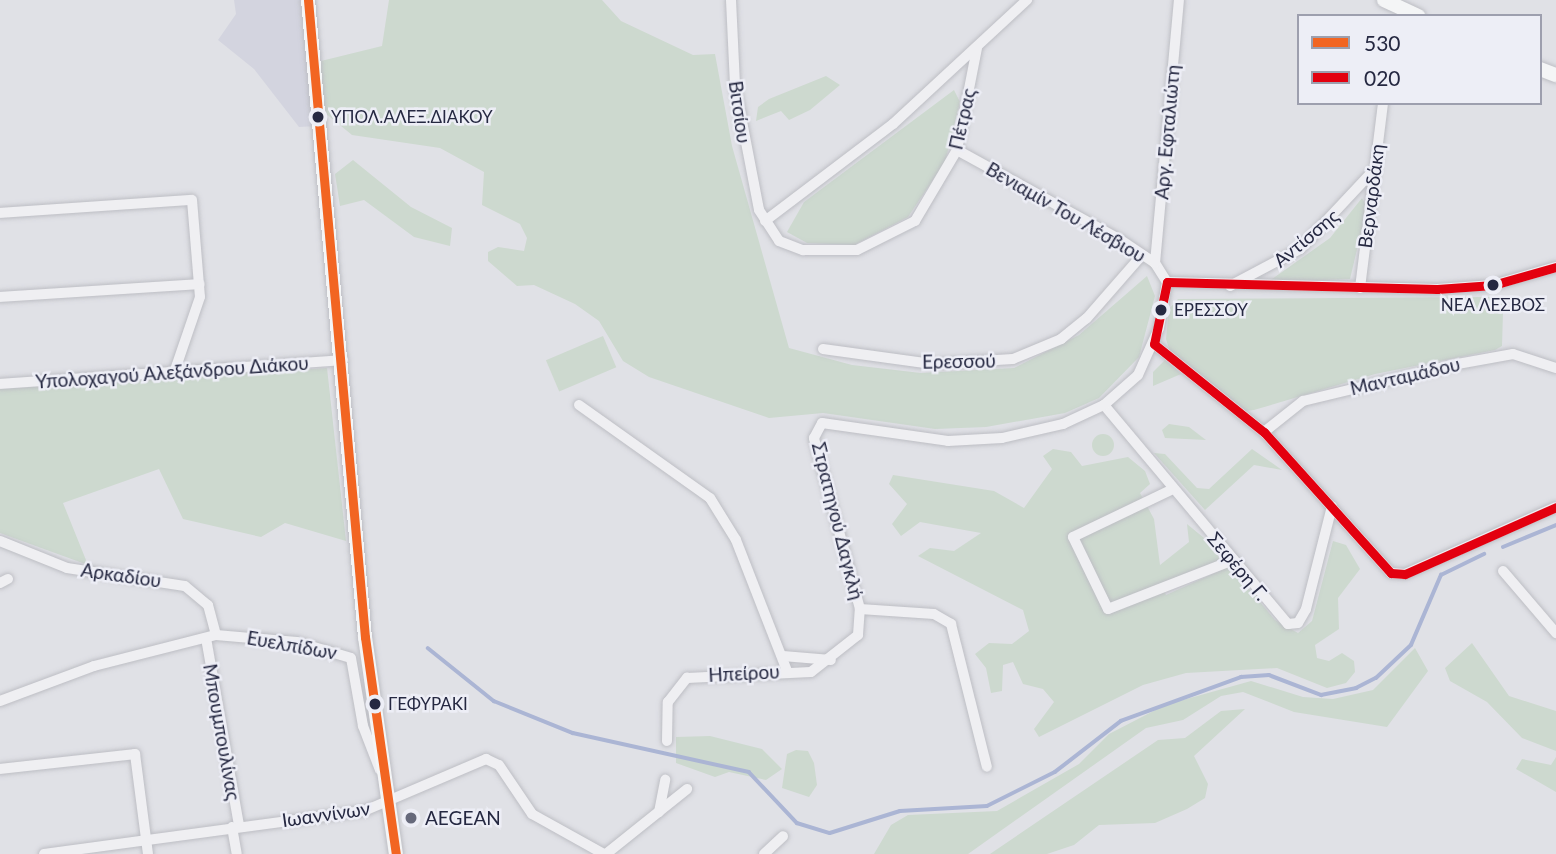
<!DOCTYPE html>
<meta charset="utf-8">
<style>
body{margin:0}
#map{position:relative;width:1556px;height:854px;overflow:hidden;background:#e0e1e6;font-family:Lato,sans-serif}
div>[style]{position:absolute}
.built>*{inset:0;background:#d3d4df}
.green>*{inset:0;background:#cdd9cf;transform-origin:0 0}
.round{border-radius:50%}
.stream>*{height:3.5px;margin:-1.75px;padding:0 1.75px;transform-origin:1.75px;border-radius:1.75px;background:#abb5d4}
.roads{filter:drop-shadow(0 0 2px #bdbec4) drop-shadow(0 0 2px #bdbec4)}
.street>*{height:10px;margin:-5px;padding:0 5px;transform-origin:5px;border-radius:5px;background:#efeff2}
.secondary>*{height:14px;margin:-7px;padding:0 7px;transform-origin:7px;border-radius:7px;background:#f4f5f6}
.bus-1>*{height:9px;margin:-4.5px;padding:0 4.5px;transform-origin:4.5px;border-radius:4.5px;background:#f26522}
.bus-2>*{height:9px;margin:-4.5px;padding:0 4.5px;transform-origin:4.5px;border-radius:4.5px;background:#e3000f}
.dots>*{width:19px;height:19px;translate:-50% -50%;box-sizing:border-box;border:4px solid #edeef6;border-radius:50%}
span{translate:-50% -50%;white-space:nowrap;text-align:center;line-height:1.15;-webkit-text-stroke:5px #edeef6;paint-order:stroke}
.bus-label{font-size:17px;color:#252841}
.left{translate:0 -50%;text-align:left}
.street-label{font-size:19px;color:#252841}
.poi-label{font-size:19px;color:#252841}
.legend{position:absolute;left:1297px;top:14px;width:245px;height:91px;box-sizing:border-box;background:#edeef6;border:2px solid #9d9fae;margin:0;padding:9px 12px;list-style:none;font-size:21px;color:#252841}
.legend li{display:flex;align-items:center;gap:14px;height:35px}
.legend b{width:35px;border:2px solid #9d9fae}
</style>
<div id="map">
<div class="built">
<div style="clip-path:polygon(234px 0,302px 0,317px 126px,299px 127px,254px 69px,218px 40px,236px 14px)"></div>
</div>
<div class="green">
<div style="clip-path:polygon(389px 0,602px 0,621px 21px,693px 55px,715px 54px,732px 146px,789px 348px,852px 365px,921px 373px,1014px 368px,1079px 335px,1147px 276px,1155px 296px,1139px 357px,1099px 398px,1065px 413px,986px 427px,935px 429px,823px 413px,769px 418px,649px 377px,623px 361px,599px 321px,575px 304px,534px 285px,517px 286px,488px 261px,488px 252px,498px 247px,524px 251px,527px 238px,520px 224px,482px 205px,484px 172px,440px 148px,352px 135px,324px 112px,315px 79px,321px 61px,382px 46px)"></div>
<div style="clip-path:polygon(826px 76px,840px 85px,810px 110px,789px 120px,781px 111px,756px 121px,758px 107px,769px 99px)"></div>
<div style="clip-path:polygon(954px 90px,960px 102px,945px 162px,908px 217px,854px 245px,807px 243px,787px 232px,804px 202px)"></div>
<div style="clip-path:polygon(353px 160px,411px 207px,452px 228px,450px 246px,414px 237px,364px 200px,340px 206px,335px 174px)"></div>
<div style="clip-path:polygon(1362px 198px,1367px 207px,1350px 279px,1268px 282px,1330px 238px)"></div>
<div style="clip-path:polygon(1492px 297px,1502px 300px,1503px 312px,1502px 346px,1495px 350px,1375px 374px,1254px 410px,1245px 411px,1170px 352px,1166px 339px,1169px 309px,1178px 299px)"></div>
<div style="left:603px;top:336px;width:34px;height:62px;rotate:67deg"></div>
<div style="clip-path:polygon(1165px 360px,1181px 374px,1153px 386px,1153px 372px)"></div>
<div style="clip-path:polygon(327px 368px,346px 541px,285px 523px,261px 537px,183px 519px,159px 469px,63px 503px,88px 565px,0 533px,0 389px)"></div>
<div style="clip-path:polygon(1169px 424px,1189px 427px,1206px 440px,1165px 438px,1162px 430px)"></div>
<div class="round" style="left:1092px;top:434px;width:22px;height:22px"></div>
<div style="clip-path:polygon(1053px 449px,1071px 452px,1082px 466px,1128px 457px,1145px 471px,1150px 484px,1140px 493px,1154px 519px,1160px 565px,1189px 542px,1187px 524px,1215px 547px,1219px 559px,1211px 566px,1161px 583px,1166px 595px,1230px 566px,1275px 620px,1298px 633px,1312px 621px,1333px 541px,1346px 545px,1360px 569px,1338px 598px,1339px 629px,1315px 645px,1317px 658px,1329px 661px,1342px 653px,1354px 661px,1355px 672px,1346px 683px,1327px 688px,1277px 668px,1186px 673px,1143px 685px,1039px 737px,1034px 729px,1054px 702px,1043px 689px,1023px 684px,1013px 662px,1003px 665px,1002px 691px,991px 693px,986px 668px,975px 654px,989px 643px,1012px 644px,1029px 631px,1023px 610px,918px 556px,930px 548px,954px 551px,981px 533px,920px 522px,901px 536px,892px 524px,907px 504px,889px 484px,893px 475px,994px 491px,1024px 508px,1052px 469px,1043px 456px)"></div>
<div style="clip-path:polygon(1252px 449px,1282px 470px,1254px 465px,1205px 510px,1154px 453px,1165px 454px,1197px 488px,1209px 489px)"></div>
<div style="clip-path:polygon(1472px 643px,1509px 696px,1556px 711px,1556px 751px,1522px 738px,1487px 702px,1450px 681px,1445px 668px)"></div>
<div style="clip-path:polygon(1415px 648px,1428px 671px,1387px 727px,1294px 712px,1243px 692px,1221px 696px,1183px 720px,1146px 728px,968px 854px,874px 854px,891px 825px,908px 815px,997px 811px,1079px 764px,1109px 734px,1165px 705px,1251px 681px,1303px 697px,1333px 699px,1373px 690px)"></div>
<div style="clip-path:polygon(1245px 709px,1194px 756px,1208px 784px,1205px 798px,1187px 809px,1155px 823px,1099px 825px,1074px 845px,1047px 854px,990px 854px,1158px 740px,1185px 738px,1221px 711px)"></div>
<div style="clip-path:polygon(710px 736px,762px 749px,782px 769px,766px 780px,729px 772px,715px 777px,676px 763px,676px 737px)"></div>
<div style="clip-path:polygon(796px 750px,808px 751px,814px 763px,817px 785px,809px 797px,782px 788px,787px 754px)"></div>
<div style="clip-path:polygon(1556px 757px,1556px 792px,1516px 769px,1522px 759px,1551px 765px)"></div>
</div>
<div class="stream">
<div style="left:1503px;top:547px;width:57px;rotate:-22.5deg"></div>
<div style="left:428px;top:648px;width:85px;rotate:38.8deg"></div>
<div style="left:494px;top:701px;width:85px;rotate:22.1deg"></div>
<div style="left:573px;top:733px;width:180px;rotate:12.5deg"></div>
<div style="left:749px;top:772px;width:70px;rotate:46.7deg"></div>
<div style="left:797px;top:823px;width:34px;rotate:17deg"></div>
<div style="left:830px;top:833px;width:73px;rotate:-17.4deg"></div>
<div style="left:900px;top:811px;width:87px;rotate:-3.3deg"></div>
<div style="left:987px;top:806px;width:76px;rotate:-26.6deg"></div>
<div style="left:1055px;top:772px;width:83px;rotate:-37.7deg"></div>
<div style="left:1121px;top:721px;width:128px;rotate:-20.1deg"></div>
<div style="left:1241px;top:677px;width:28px;rotate:-4deg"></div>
<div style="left:1269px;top:675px;width:56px;rotate:21deg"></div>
<div style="left:1321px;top:695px;width:36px;rotate:-11deg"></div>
<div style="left:1356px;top:688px;width:22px;rotate:-27deg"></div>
<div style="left:1376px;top:678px;width:48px;rotate:-43.3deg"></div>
<div style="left:1411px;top:645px;width:76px;rotate:-66.8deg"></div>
<div style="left:1441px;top:575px;width:48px;rotate:-26deg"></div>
</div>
<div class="roads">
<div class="street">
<div style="left:731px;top:0;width:85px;rotate:87.3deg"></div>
<div style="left:735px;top:85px;width:127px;rotate:79.1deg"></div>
<div style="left:759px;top:210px;width:37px;rotate:57deg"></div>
<div style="left:779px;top:241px;width:26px;rotate:21deg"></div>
<div style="left:803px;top:250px;width:54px"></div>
<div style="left:857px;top:250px;width:65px;rotate:-26.6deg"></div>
<div style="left:915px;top:221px;width:82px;rotate:-59.4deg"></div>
<div style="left:957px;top:150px;width:104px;rotate:-78.9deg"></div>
<div style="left:957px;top:150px;width:185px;rotate:28.8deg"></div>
<div style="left:1119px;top:239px;width:43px;rotate:33.7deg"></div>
<div style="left:1155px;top:263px;width:22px;rotate:58deg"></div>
<div style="left:0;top:213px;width:192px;rotate:-3.9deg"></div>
<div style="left:192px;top:200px;width:97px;rotate:85.3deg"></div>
<div style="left:200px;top:297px;width:77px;rotate:108.9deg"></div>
<div style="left:765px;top:221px;width:161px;rotate:-37.2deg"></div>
<div style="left:893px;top:124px;width:183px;rotate:-42.8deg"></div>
<div style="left:1155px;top:263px;width:264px;rotate:-84.8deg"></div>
<div style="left:1167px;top:282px;width:270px;rotate:1.5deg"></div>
<div style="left:1437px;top:289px;width:56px;rotate:-4.1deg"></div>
<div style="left:1493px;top:285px;width:66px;rotate:-15.9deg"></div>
<div style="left:1230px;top:286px;width:79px;rotate:-27.9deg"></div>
<div style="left:1300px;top:249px;width:107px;rotate:-46.9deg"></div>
<div style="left:1360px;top:288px;width:186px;rotate:-82.9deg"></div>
<div style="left:0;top:297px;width:200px;rotate:-3.7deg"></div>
<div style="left:1154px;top:344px;width:141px;rotate:38.7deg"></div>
<div style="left:1264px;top:432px;width:190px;rotate:48deg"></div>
<div style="left:1391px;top:573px;width:14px;rotate:4deg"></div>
<div style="left:1405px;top:574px;width:165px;rotate:-23.9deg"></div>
<div style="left:823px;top:349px;width:110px;rotate:7.8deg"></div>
<div style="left:932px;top:364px;width:81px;rotate:-3.5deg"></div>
<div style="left:1013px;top:359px;width:52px;rotate:-22.6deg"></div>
<div style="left:1061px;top:339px;width:33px;rotate:-39deg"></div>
<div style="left:1087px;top:318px;width:82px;rotate:-48.9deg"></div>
<div style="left:0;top:384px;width:344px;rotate:-4deg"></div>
<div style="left:579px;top:405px;width:161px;rotate:35.4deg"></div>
<div style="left:710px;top:498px;width:49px;rotate:58.2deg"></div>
<div style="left:736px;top:540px;width:141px;rotate:68.7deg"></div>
<div style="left:1104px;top:405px;width:286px;rotate:50deg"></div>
<div style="left:1288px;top:624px;width:10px;rotate:-6deg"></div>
<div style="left:1298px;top:623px;width:16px;rotate:-60deg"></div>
<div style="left:1306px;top:609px;width:106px;rotate:-75.8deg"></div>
<div style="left:1264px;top:432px;width:50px;rotate:-38.5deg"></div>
<div style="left:1303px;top:401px;width:153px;rotate:-13.6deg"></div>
<div style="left:1452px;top:365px;width:62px;rotate:-10.2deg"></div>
<div style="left:1513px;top:354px;width:45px;rotate:18deg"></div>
<div style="left:1173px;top:489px;width:111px;rotate:154.4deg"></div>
<div style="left:1073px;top:537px;width:80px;rotate:64.1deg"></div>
<div style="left:1108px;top:609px;width:135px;rotate:-21.3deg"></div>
<div style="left:0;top:541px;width:72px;rotate:21.9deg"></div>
<div style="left:67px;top:568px;width:119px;rotate:8.7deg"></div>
<div style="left:185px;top:586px;width:30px;rotate:40deg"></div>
<div style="left:208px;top:605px;width:31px;rotate:75deg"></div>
<div style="left:1503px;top:571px;width:82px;rotate:49.5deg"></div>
<div style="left:0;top:583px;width:9px;rotate:-27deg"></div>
<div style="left:860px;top:609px;width:74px;rotate:3.9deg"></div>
<div style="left:934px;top:614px;width:20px;rotate:30deg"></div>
<div style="left:951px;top:624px;width:147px;rotate:75.9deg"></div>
<div style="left:206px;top:638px;width:191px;rotate:80deg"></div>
<div style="left:783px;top:656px;width:48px;rotate:4.8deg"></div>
<div style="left:0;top:701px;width:100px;rotate:-20.4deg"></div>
<div style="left:94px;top:666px;width:126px;rotate:-14.3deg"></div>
<div style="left:216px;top:635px;width:81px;rotate:4.9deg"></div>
<div style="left:297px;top:642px;width:56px;rotate:16.5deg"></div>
<div style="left:351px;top:658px;width:69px;rotate:80deg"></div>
<div style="left:363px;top:726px;width:47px;rotate:68.9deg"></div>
<div style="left:667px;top:741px;width:39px;rotate:-89deg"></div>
<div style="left:668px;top:702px;width:31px;rotate:-52deg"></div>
<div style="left:687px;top:678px;width:124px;rotate:-2.8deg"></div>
<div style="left:811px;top:672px;width:60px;rotate:-38.2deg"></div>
<div style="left:858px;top:635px;width:26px;rotate:-86deg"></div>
<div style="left:860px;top:609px;width:177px;rotate:-105.1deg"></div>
<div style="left:814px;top:438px;width:17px;rotate:-62deg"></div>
<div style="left:822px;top:423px;width:127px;rotate:8.1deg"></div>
<div style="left:948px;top:441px;width:54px;rotate:-3.2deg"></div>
<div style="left:1002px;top:438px;width:63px;rotate:-12.9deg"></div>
<div style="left:1063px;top:424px;width:45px;rotate:-24.9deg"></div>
<div style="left:1104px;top:405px;width:45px;rotate:-41.4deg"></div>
<div style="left:1138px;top:375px;width:51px;rotate:-65.9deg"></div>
<div style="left:1159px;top:328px;width:47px;rotate:-80.1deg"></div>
<div style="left:0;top:769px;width:136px;rotate:-6.3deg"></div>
<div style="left:135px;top:754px;width:101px;rotate:82.6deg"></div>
<div style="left:659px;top:812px;width:33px;rotate:-79deg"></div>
<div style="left:232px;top:827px;width:27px;rotate:80deg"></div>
<div style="left:44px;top:854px;width:323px;rotate:-7.7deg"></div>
<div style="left:364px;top:811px;width:133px;rotate:-23.1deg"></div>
<div style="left:486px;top:759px;width:14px;rotate:25deg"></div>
<div style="left:499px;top:765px;width:59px;rotate:56deg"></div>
<div style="left:532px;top:814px;width:82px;rotate:29.1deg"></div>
<div style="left:606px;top:854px;width:104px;rotate:-38.7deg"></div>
<div style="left:764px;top:854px;width:26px;rotate:-43deg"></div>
</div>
<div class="secondary">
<div style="left:308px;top:0;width:640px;rotate:84.89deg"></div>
<div style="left:365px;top:637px;width:219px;rotate:81.9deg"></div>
<div style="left:1384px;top:0;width:38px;rotate:25deg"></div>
<div style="left:1540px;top:69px;width:17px;rotate:21deg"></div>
</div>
</div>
<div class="bus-1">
<div style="left:308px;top:0;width:640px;rotate:84.89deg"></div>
<div style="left:365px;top:637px;width:219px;rotate:81.9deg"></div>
</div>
<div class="bus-2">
<div style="left:1556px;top:267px;width:66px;rotate:164.1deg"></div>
<div style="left:1493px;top:285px;width:56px;rotate:175.9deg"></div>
<div style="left:1437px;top:289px;width:270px;rotate:-178.5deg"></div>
<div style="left:1167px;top:282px;width:63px;rotate:101.8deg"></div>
<div style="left:1154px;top:344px;width:141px;rotate:38.7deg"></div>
<div style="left:1264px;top:432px;width:190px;rotate:48deg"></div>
<div style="left:1391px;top:573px;width:14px;rotate:4deg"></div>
<div style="left:1405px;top:574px;width:165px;rotate:-23.9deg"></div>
</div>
<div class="dots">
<div style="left:318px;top:117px;background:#252841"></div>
<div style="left:1493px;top:285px;background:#252841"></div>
<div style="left:1161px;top:310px;background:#252841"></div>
<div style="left:375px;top:704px;background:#252841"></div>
<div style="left:411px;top:818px;background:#66697b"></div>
</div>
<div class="bus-label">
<span class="left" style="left:331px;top:117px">ΥΠΟΛ.ΑΛΕΞ.ΔΙΑΚΟΥ</span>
<span style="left:1493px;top:305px">ΝΕΑ ΛΕΣΒΟΣ</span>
<span class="left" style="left:1174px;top:310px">ΕΡΕΣΣΟΥ</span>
<span class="left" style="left:388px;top:704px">ΓΕΦΥΡΑΚΙ</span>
</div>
<div class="street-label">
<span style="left:740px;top:112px;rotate:82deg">Βιτσίου</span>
<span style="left:962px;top:119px;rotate:-77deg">Πέτρας</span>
<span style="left:1167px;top:132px;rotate:-85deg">Αργ. Εφταλιώτη</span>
<span style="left:1371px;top:196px;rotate:-83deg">Βερναρδάκη</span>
<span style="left:1066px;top:212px;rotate:30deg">Βενιαμίν Του Λέσβιου</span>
<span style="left:1306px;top:238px;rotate:-40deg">Αντίσσης</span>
<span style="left:959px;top:361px;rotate:-1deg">Ερεσσού</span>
<span style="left:172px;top:372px;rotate:-4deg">Υπολοχαγού Αλεξάνδρου Διάκου</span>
<span style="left:1405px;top:376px;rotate:-13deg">Μανταμάδου</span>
<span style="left:838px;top:521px;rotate:76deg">Στρατηγού Δαγκλή</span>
<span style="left:1238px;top:566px;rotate:50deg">Σεφέρη Γ.</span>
<span style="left:121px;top:575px;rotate:8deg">Αρκαδίου</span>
<span style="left:292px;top:645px;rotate:10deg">Ευελπίδων</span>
<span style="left:744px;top:673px;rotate:-3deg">Ηπείρου</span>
<span style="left:222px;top:732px;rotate:80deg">Μπουμπουλίνας</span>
<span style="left:326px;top:814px;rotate:-8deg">Ιωαννίνων</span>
</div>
<div class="poi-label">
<span class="left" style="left:425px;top:818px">AEGEAN</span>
</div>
<ul class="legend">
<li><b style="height:9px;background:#f26522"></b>530</li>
<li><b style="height:9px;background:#e3000f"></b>020</li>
</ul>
</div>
